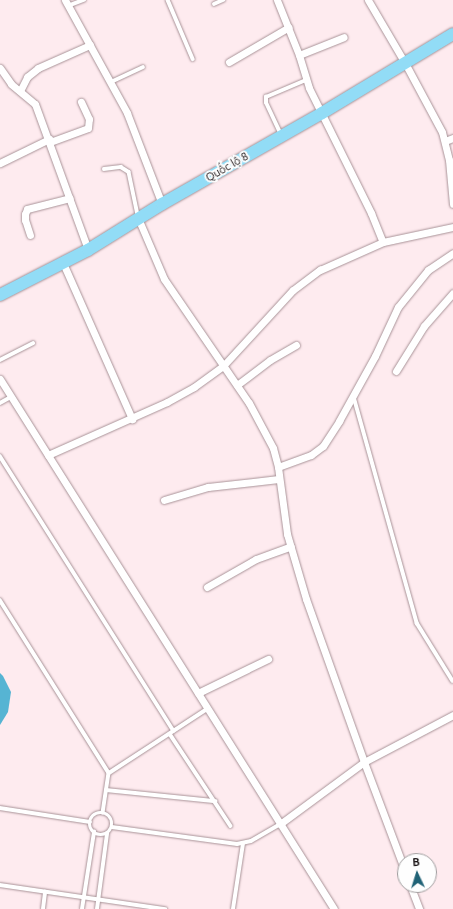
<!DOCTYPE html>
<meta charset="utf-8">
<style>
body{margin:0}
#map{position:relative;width:453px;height:909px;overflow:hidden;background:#feebef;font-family:Ubuntu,sans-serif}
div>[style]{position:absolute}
.water>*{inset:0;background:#56b4d3}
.roads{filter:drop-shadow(0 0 1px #a99398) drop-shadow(0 0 1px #a99398)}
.service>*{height:3.5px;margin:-1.75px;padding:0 1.75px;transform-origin:1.75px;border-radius:1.75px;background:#fff}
.service>.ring{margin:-1.75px;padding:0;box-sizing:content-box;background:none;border:3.5px solid #fff;border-radius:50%}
.minor>*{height:7px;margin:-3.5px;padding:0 3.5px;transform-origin:3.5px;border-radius:3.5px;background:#fff}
.trunk>*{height:12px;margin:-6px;padding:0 6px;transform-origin:6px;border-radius:6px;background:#92dcf6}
span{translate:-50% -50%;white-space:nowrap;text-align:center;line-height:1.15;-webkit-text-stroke:4px #fefefe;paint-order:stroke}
.street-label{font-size:11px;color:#10090b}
.north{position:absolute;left:397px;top:853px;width:40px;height:40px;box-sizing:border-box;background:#fefefe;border:1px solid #9f9c9d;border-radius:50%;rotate:356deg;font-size:11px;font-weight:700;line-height:16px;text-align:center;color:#10090b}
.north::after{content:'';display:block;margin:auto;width:14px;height:18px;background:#206276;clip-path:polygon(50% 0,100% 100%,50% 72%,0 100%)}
</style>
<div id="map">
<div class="water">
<div style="clip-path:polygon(0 673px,3px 676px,11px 692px,8px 712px,0 725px)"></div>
</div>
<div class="roads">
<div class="service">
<div style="left:168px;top:0;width:64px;rotate:67deg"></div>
<div style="left:214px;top:4px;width:10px;rotate:-24deg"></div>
<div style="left:68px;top:6px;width:17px;rotate:-21deg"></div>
<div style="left:111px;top:82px;width:35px;rotate:-25deg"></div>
<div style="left:281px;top:135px;width:35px;rotate:-115deg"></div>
<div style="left:266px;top:103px;width:6px;rotate:-90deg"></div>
<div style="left:266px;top:97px;width:43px;rotate:-23deg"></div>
<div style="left:104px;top:169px;width:17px;rotate:-7deg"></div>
<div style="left:121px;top:167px;width:9px;rotate:32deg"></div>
<div style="left:129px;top:172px;width:44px;rotate:78.2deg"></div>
<div style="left:0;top:360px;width:37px;rotate:-27deg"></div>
<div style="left:354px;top:397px;width:235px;rotate:74.4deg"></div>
<div style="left:417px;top:623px;width:68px;rotate:58.2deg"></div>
<div style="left:0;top:403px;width:13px;rotate:-29deg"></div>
<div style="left:0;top:456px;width:325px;rotate:57.7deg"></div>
<div style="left:0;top:600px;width:204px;rotate:57.8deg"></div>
<div style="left:109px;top:773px;width:40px;rotate:98.5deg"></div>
<div style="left:170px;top:734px;width:110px;rotate:56.5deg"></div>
<div style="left:109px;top:773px;width:117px;rotate:-33.1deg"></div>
<div style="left:106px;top:790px;width:110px;rotate:5.8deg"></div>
<div style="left:0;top:808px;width:91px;rotate:8.8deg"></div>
<div class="ring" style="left:90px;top:813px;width:18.5px;height:18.5px"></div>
<div style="left:112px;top:827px;width:126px;rotate:7.7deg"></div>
<div style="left:237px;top:844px;width:14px;rotate:-12deg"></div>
<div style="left:251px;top:841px;width:34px;rotate:-30deg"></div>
<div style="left:0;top:885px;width:167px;rotate:8.3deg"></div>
<div style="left:43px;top:909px;width:17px;rotate:-83deg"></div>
<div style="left:82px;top:909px;width:78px;rotate:-81.1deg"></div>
<div style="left:97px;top:909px;width:76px;rotate:-82.4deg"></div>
<div style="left:233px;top:909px;width:66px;rotate:-81.3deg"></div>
</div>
<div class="minor">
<div style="left:65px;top:0;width:129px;rotate:61.2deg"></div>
<div style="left:127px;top:113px;width:97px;rotate:69deg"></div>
<div style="left:277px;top:0;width:59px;rotate:68.2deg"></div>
<div style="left:299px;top:55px;width:34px;rotate:73deg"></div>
<div style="left:309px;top:88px;width:140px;rotate:63.6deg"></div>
<div style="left:371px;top:213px;width:31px;rotate:68deg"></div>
<div style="left:368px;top:0;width:73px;rotate:59.6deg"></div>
<div style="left:405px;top:63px;width:78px;rotate:61.8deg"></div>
<div style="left:442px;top:132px;width:29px;rotate:76deg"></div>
<div style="left:449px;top:160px;width:44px;rotate:84.8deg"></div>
<div style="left:299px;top:55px;width:48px;rotate:-21.8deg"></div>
<div style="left:229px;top:62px;width:69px;rotate:-30.3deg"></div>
<div style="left:0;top:68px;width:19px;rotate:55deg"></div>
<div style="left:11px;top:84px;width:31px;rotate:40deg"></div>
<div style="left:35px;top:104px;width:155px;rotate:70deg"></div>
<div style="left:20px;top:91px;width:16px;rotate:-63deg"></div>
<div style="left:27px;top:77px;width:14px;rotate:-39deg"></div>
<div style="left:38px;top:68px;width:57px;rotate:-23.9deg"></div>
<div style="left:445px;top:141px;width:9px;rotate:-21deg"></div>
<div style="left:50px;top:142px;width:40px;rotate:-20.2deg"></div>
<div style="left:88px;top:128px;width:9px;rotate:-84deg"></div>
<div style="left:89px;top:119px;width:19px;rotate:-115deg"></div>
<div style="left:0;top:163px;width:55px;rotate:-26.1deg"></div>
<div style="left:138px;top:218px;width:66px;rotate:66.9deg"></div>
<div style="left:164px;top:279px;width:150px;rotate:55.6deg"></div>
<div style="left:249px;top:403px;width:51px;rotate:61.9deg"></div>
<div style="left:273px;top:448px;width:20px;rotate:75deg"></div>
<div style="left:278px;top:467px;width:68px;rotate:82.3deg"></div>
<div style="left:287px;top:534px;width:68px;rotate:73.7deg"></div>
<div style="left:306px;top:599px;width:173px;rotate:70.4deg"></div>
<div style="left:364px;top:762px;width:116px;rotate:69.4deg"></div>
<div style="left:30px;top:235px;width:16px;rotate:-108deg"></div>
<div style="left:25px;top:220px;width:6px;rotate:-90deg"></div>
<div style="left:25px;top:214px;width:5px;rotate:-68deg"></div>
<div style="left:27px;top:209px;width:44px;rotate:-14.3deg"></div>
<div style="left:63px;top:263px;width:171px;rotate:66.1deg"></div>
<div style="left:396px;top:371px;width:53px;rotate:-58.1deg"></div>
<div style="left:424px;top:326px;width:44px;rotate:-48.7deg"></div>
<div style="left:0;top:379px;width:626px;rotate:57.78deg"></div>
<div style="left:237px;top:385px;width:41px;rotate:-37.1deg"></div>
<div style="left:270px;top:360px;width:30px;rotate:-30deg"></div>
<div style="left:48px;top:455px;width:130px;rotate:-24deg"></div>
<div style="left:167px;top:402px;width:31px;rotate:-29deg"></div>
<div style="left:194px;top:387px;width:36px;rotate:-36deg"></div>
<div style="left:223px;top:366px;width:103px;rotate:-47.4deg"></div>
<div style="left:293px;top:290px;width:34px;rotate:-37deg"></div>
<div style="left:320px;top:270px;width:69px;rotate:-24deg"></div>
<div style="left:383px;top:242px;width:72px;rotate:-12.1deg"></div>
<div style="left:278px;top:467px;width:35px;rotate:-20deg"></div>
<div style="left:311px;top:455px;width:15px;rotate:-37deg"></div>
<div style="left:323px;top:446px;width:30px;rotate:-57deg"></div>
<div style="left:339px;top:421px;width:74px;rotate:-61deg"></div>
<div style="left:375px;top:356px;width:54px;rotate:-64.9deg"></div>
<div style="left:398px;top:307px;width:48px;rotate:-51deg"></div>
<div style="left:428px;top:270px;width:30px;rotate:-34deg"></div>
<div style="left:164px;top:500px;width:46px;rotate:-16.5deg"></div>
<div style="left:208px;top:487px;width:71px;rotate:-6.4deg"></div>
<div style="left:207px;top:587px;width:56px;rotate:-29.7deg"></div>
<div style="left:256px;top:559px;width:37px;rotate:-20deg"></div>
<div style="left:198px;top:693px;width:78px;rotate:-25.9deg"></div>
<div style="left:280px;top:824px;width:104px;rotate:-36.4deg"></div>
<div style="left:364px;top:762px;width:101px;rotate:-27.8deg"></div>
<div style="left:410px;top:885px;width:26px;rotate:69deg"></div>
</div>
<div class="trunk">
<div style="left:0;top:295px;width:99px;rotate:-27.1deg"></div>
<div style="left:88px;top:250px;width:87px;rotate:-31.9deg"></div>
<div style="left:162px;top:204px;width:184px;rotate:-29.6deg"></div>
<div style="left:322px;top:113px;width:153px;rotate:-31.1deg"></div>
</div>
</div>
<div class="street-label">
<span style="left:227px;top:167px;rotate:-30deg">Quốc lộ 8</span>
</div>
<div class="north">B</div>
</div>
